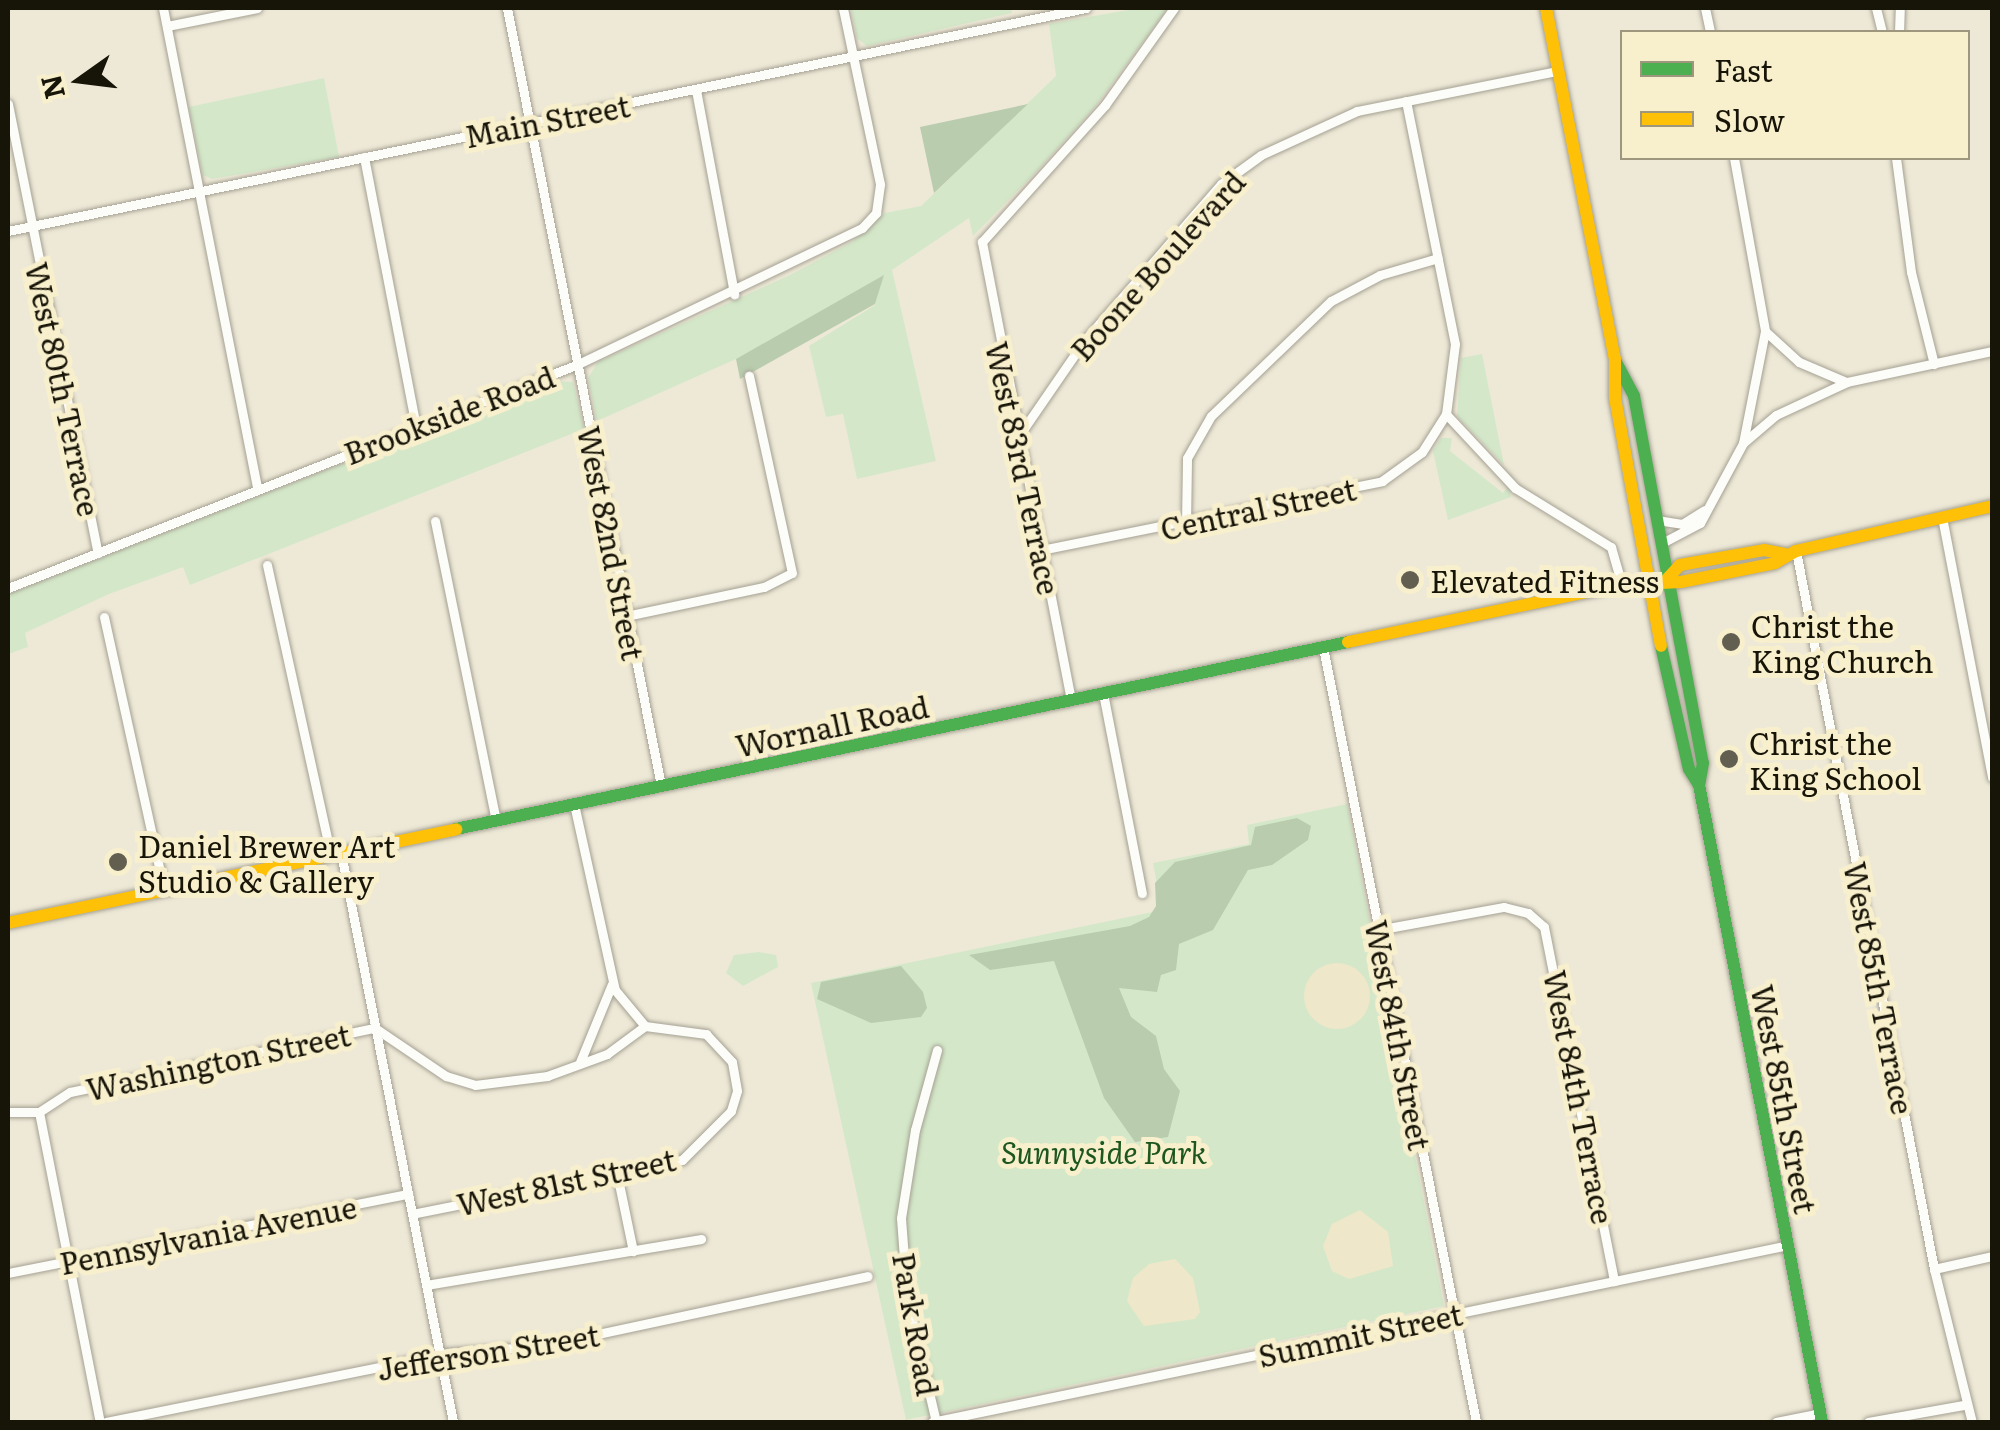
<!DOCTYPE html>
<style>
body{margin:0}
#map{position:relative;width:2000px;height:1430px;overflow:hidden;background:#eee9d7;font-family:Literata,serif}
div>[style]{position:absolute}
.green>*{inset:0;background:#d4e8c9}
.forest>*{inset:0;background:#b9cdae}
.sand>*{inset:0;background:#efe7ca}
.round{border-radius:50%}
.roads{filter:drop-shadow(0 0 2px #a5a193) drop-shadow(0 0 2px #a5a193)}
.street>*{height:9px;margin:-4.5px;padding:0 4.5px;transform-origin:4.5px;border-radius:4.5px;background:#fcfcf9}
.fast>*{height:12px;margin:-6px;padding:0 6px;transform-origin:6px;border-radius:6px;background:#4caf50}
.slow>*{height:12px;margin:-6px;padding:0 6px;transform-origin:6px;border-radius:6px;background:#ffc107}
.dots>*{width:28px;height:28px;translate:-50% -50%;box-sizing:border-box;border:5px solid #f8efcd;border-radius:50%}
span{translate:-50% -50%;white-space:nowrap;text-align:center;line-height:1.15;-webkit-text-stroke:10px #f8efcd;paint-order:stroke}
.street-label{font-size:30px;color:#171408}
.poi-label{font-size:30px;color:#171408}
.left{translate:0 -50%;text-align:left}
.park-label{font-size:30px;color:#1d561f;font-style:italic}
.frame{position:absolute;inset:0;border:10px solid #171408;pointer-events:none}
.legend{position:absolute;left:1620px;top:30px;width:350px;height:130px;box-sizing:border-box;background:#f8efcd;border:2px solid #9e977e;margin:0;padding:12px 18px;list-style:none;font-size:30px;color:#171408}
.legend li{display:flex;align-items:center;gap:20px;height:50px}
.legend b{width:50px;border:2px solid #9e977e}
.north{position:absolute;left:30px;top:30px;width:100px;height:100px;-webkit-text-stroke:8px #f8efcd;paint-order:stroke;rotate:256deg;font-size:28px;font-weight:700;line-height:40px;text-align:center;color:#171408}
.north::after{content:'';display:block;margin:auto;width:35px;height:45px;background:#171408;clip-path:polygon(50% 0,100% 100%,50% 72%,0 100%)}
</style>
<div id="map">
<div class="green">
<div style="clip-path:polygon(851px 8px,1011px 8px,1012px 13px,867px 46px,857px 38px)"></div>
<div style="clip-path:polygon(1139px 8px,1168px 8px,1094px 108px,1037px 171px,973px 236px,969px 218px,892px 270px,936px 461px,857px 479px,843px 414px,826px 417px,809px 346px,875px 305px,883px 276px,736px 359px,597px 421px,588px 378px,598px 362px,790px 275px,852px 242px,885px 213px,921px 206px,1056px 76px,1049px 24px)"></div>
<div style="clip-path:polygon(324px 78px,339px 157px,212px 179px,203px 175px,189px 107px)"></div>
<div style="clip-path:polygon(1482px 354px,1504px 465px,1457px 416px,1461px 358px)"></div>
<div style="clip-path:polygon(554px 381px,573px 382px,584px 429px,190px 585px,183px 567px,109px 594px,25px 633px,28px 647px,8px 654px,8px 594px)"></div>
<div style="clip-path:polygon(1441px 438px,1452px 438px,1450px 451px,1503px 493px,1509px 486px,1511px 497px,1448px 520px,1433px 451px)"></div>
<div style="clip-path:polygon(1347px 804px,1444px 1306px,906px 1420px,811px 983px,1162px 910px,1153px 863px,1249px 844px,1247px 825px)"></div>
<div style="clip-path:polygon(759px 952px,776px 955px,778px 967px,743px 986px,726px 973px,734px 955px)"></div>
</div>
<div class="forest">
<div style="clip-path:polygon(1028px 104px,934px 193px,920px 127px)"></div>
<div style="clip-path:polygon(884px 275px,875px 304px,740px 379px,736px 359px)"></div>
<div style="clip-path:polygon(1297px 818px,1311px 826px,1308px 840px,1272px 865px,1248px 870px,1213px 930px,1179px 944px,1176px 970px,1161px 975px,1157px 992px,1119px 988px,1131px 1017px,1156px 1036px,1164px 1069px,1180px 1091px,1168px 1137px,1135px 1142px,1104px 1098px,1054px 961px,990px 970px,969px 955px,1130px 926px,1149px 917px,1156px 906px,1155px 883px,1175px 862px,1251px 845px,1255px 827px)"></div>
<div style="clip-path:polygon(901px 966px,923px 992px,927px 1008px,921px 1017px,871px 1023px,817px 999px,821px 982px)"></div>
</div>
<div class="sand">
<div class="round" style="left:1304px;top:963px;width:66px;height:66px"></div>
<div style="clip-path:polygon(1360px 1210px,1388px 1232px,1393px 1266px,1349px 1279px,1332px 1271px,1323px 1246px,1332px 1224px)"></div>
<div style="clip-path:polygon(1175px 1259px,1193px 1278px,1200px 1312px,1195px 1319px,1144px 1326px,1127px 1301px,1133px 1278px,1149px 1264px)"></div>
</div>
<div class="roads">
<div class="street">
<div style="left:163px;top:8px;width:489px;rotate:78.9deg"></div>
<div style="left:507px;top:8px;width:793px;rotate:78.8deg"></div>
<div style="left:1705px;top:8px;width:25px;rotate:78deg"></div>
<div style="left:1876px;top:8px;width:25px;rotate:76deg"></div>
<div style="left:167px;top:26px;width:92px;rotate:-11.3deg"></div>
<div style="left:1899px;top:32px;width:24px;rotate:-88deg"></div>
<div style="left:696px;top:90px;width:208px;rotate:79.4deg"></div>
<div style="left:1406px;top:101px;width:248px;rotate:78.6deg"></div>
<div style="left:1455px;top:344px;width:71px;rotate:97.3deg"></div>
<div style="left:1446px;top:414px;width:101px;rotate:47deg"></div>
<div style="left:1515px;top:488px;width:113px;rotate:31.6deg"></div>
<div style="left:1611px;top:547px;width:40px;rotate:74deg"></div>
<div style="left:8px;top:104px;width:458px;rotate:78.7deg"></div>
<div style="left:364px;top:157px;width:274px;rotate:79.1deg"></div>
<div style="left:1734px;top:158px;width:176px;rotate:79.8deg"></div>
<div style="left:1765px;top:331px;width:114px;rotate:101.1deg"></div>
<div style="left:1896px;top:158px;width:115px;rotate:82.5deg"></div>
<div style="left:1911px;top:272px;width:95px;rotate:76deg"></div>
<div style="left:8px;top:231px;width:1101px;rotate:-11.69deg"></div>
<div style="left:1765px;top:331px;width:46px;rotate:42.4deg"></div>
<div style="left:1799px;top:362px;width:51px;rotate:23.1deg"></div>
<div style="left:1018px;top:437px;width:116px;rotate:-55.5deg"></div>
<div style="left:1084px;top:341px;width:208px;rotate:-48.9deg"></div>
<div style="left:1221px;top:184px;width:49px;rotate:-35.9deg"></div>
<div style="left:1261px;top:155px;width:106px;rotate:-24.6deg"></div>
<div style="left:1357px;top:111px;width:205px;rotate:-11.3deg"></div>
<div style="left:1942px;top:517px;width:265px;rotate:79.1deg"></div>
<div style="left:1657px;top:520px;width:25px;rotate:9deg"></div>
<div style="left:1682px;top:524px;width:26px;rotate:-32deg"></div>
<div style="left:435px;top:521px;width:305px;rotate:78.5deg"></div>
<div style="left:1186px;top:524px;width:66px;rotate:-89.1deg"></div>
<div style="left:1187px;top:458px;width:48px;rotate:-60.3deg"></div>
<div style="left:1211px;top:416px;width:166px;rotate:-43.8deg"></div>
<div style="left:1331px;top:301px;width:55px;rotate:-28deg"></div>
<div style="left:1380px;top:275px;width:60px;rotate:-16.3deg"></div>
<div style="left:1660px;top:544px;width:45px;rotate:-27.7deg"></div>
<div style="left:1700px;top:523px;width:91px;rotate:-61.7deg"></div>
<div style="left:1743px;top:443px;width:43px;rotate:-40.3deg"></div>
<div style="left:1776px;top:415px;width:78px;rotate:-24.9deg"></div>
<div style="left:1847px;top:382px;width:148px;rotate:-12.1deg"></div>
<div style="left:1041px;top:550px;width:348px;rotate:-11.4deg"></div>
<div style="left:1382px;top:481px;width:49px;rotate:-35.9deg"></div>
<div style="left:1422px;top:452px;width:45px;rotate:-57.7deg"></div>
<div style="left:1796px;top:551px;width:731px;rotate:79.12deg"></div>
<div style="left:1934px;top:1269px;width:158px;rotate:76.1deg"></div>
<div style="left:267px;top:565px;width:297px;rotate:77.6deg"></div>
<div style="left:8px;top:588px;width:610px;rotate:-21.44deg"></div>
<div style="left:576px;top:365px;width:317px;rotate:-25.6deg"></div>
<div style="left:862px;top:228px;width:21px;rotate:-47deg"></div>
<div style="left:876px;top:213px;width:29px;rotate:-82deg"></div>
<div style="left:880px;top:184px;width:180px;rotate:-101.9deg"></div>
<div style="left:626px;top:616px;width:141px;rotate:-11.9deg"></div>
<div style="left:764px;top:587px;width:31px;rotate:-27deg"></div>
<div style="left:792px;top:573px;width:202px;rotate:-102.3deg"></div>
<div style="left:104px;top:617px;width:279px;rotate:77.6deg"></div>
<div style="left:1323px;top:647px;width:790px;rotate:78.83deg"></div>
<div style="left:1103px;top:693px;width:204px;rotate:79deg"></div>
<div style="left:1071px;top:700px;width:467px;rotate:-101deg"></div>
<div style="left:982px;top:242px;width:184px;rotate:-48.1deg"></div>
<div style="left:1105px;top:105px;width:119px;rotate:-54.6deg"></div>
<div style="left:574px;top:804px;width:190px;rotate:77.6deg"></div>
<div style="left:615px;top:990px;width:47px;rotate:50.2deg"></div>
<div style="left:341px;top:853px;width:580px;rotate:78.86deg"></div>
<div style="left:1377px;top:930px;width:129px;rotate:-10.3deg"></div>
<div style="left:1504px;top:907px;width:25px;rotate:14deg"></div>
<div style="left:1528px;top:913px;width:21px;rotate:41deg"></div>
<div style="left:1544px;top:927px;width:361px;rotate:78.8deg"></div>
<div style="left:580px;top:1062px;width:84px;rotate:-67.7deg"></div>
<div style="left:8px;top:1112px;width:31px"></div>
<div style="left:39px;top:1112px;width:37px;rotate:-33deg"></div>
<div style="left:70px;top:1092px;width:312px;rotate:-11.9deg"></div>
<div style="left:375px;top:1028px;width:86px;rotate:34.1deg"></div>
<div style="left:446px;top:1076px;width:30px;rotate:17deg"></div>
<div style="left:475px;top:1085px;width:73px;rotate:-7.1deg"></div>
<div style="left:547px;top:1076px;width:64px;rotate:-20.1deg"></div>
<div style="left:607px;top:1054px;width:47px;rotate:-36.4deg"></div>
<div style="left:645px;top:1026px;width:62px;rotate:7.5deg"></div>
<div style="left:706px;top:1034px;width:38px;rotate:47deg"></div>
<div style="left:732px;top:1062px;width:29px;rotate:80deg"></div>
<div style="left:737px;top:1091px;width:21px;rotate:107deg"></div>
<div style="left:731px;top:1111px;width:69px;rotate:135deg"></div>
<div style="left:682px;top:1160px;width:275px;rotate:168.7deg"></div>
<div style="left:39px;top:1112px;width:316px;rotate:78.9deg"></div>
<div style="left:617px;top:1174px;width:79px;rotate:78.3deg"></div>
<div style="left:1934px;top:1269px;width:59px;rotate:-12.6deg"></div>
<div style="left:8px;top:1273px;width:408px;rotate:-11.2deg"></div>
<div style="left:426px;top:1285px;width:279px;rotate:-9.5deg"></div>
<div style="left:106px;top:1422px;width:350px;rotate:-11.4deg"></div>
<div style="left:449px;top:1353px;width:93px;rotate:-4.3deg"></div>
<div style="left:542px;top:1346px;width:333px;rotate:-12.1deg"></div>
<div style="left:932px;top:1422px;width:874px;rotate:-11.68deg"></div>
<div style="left:936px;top:1422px;width:127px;rotate:-103.2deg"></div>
<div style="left:907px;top:1298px;width:80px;rotate:-94.3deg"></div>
<div style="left:901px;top:1218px;width:89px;rotate:-81deg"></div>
<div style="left:915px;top:1130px;width:83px;rotate:-74.6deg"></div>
<div style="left:1776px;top:1422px;width:46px;rotate:-11.3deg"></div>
<div style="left:1868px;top:1422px;width:97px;rotate:-10.1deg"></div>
</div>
<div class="fast">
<div style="left:1616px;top:362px;width:38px;rotate:62deg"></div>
<div style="left:1634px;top:396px;width:373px;rotate:79.4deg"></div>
<div style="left:1703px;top:763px;width:22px;rotate:100deg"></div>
<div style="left:1661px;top:646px;width:126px;rotate:77.2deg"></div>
<div style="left:1689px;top:769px;width:19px;rotate:58deg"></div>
<div style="left:1699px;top:785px;width:649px;rotate:79.07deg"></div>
<div style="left:456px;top:829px;width:911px;rotate:-11.84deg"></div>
</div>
<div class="slow">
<div style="left:1546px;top:8px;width:358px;rotate:78.9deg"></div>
<div style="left:1615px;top:359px;width:39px;rotate:90deg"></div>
<div style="left:1615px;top:398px;width:252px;rotate:79.5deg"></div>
<div style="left:1667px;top:579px;width:19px;rotate:-47deg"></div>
<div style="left:1680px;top:565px;width:85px;rotate:-10.1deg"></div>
<div style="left:1764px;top:550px;width:21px;rotate:11deg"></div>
<div style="left:1348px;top:642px;width:280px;rotate:-11.8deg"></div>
<div style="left:1622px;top:585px;width:59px;rotate:-2.9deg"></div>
<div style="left:1681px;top:582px;width:96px;rotate:-11.4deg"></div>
<div style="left:1775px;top:563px;width:24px;rotate:-30deg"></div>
<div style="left:1796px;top:551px;width:201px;rotate:-12.9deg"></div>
<div style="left:8px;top:923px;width:458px;rotate:-11.8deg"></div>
</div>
</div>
<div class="dots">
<div style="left:1410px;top:580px;background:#625f50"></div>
<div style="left:1731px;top:642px;background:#625f50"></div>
<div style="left:1729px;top:759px;background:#625f50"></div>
<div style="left:118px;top:862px;background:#625f50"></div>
</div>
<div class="street-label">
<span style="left:547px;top:120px;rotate:-11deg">Main Street</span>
<span style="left:1157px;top:265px;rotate:-48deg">Boone Boulevard</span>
<span style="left:64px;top:389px;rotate:78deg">West 80th Terrace</span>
<span style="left:449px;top:414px;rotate:-21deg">Brookside Road</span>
<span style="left:1024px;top:468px;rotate:78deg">West 83rd Terrace</span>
<span style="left:1258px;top:508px;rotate:-12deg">Central Street</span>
<span style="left:612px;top:543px;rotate:79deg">West 82nd Street</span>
<span style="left:832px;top:725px;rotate:-12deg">Wornall Road</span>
<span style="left:1880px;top:988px;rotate:79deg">West 85th Terrace</span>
<span style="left:1399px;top:1035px;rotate:79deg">West 84th Street</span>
<span style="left:218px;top:1061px;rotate:-12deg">Washington Street</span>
<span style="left:1580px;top:1097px;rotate:79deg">West 84th Terrace</span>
<span style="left:1785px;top:1099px;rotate:79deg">West 85th Street</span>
<span style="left:566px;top:1181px;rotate:-12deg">West 81st Street</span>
<span style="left:208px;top:1234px;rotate:-11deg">Pennsylvania Avenue</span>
<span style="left:917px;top:1324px;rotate:80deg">Park Road</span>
<span style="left:1360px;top:1334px;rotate:-12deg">Summit Street</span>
<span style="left:488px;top:1351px;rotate:-9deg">Jefferson Street</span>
</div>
<div class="poi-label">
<span class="left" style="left:1430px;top:580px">Elevated Fitness</span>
<span class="left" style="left:1751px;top:642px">Christ the<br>King Church</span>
<span class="left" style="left:1749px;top:759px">Christ the<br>King School</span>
<span class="left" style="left:138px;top:862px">Daniel Brewer Art<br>Studio &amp; Gallery</span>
</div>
<div class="park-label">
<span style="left:1104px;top:1151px">Sunnyside Park</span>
</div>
<div class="frame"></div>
<ul class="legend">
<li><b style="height:12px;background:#4caf50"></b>Fast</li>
<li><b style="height:12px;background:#ffc107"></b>Slow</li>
</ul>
<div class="north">N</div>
</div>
